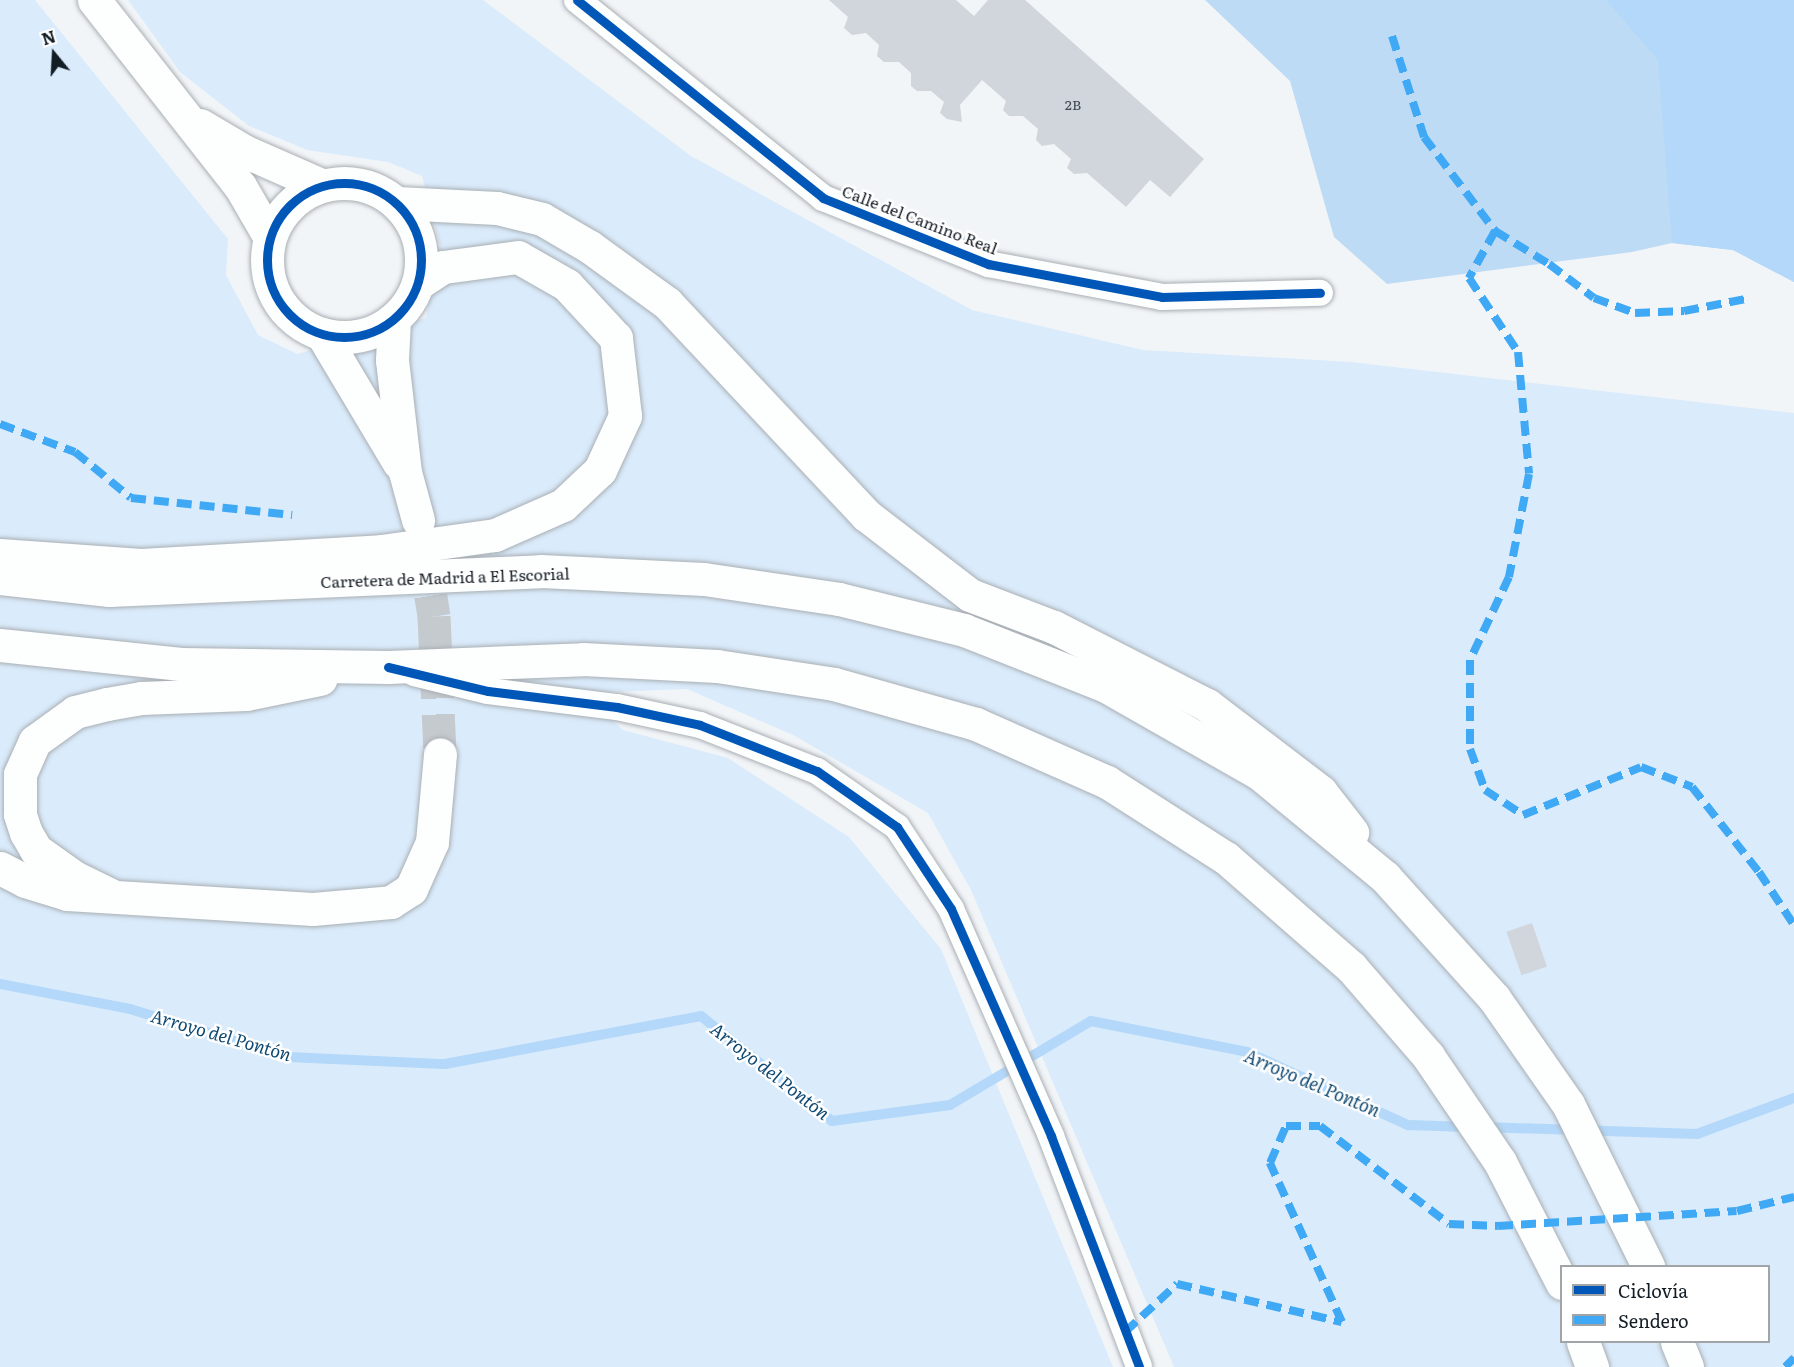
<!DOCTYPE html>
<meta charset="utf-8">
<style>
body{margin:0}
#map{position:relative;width:1794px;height:1367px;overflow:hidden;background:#f2f5f8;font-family:Literata,serif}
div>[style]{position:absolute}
.green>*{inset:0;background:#daebfb}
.forest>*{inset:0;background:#bedbf5}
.water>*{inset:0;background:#b3d8f9}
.stream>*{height:10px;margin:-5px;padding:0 5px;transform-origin:5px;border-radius:5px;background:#b3d8f9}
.building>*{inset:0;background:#d0d6dc;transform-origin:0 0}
.highway-tunnel>*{height:33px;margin-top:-16.5px;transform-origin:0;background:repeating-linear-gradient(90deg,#c5cace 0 33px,transparent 0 49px)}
.roads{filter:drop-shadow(0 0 2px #a9afb4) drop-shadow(0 0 2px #a9afb4)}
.street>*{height:26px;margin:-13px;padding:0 13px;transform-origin:13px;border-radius:13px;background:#fdfefe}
.secondary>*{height:33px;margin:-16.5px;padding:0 16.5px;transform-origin:16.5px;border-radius:16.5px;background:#fdfefe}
.secondary>.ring{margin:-16.5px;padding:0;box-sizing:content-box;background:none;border:33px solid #fdfefe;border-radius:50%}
.highway>*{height:33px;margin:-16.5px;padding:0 16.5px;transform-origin:16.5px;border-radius:16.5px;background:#fdfefe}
.quiet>*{height:8px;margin-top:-4px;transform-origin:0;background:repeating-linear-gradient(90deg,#3fa9f5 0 15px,transparent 0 23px)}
.cycleway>*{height:9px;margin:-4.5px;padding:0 4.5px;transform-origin:4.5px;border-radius:4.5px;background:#0057b8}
.cycleway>.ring{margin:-4.5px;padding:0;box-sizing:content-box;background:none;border:9px solid #0057b8;border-radius:50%}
span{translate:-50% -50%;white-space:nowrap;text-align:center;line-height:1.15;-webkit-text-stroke:5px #fff;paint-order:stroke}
.number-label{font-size:14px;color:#424b53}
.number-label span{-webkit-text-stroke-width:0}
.street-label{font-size:16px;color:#131d25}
.water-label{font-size:18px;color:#104a73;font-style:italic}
.legend{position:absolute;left:1560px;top:1265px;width:210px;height:78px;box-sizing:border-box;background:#fff;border:2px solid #a1a5a8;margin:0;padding:8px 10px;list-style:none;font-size:18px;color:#131d25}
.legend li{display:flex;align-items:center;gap:12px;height:30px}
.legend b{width:30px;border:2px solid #a1a5a8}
.north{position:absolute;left:24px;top:24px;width:60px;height:60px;-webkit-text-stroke:4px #fff;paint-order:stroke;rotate:342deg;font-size:16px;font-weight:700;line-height:24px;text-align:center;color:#131d25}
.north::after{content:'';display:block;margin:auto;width:21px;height:27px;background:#131d25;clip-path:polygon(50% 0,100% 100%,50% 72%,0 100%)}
</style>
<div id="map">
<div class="green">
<div style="clip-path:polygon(evenodd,0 0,35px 0,228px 239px,226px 275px,258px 335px,297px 354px,426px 318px,440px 246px,422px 176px,388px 162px,307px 150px,249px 126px,180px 72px,128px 0,483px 0,691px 156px,972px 310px,1143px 350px,1351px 362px,1794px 413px,1794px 1367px,1174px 1367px,971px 890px,928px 813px,793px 735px,687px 689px,584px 693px,623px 730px,728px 758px,849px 837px,941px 949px,1113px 1367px,0 1367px,0 0,1562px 1266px,1768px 1266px,1768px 1342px,1562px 1342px,1562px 1266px)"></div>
</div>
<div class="forest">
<div style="clip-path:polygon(1205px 0,1794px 0,1794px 282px,1733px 250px,1672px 243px,1632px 252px,1387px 284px,1334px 237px,1290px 81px)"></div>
</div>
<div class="water">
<div style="clip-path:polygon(1606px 0,1794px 0,1794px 282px,1733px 250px,1672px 243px,1658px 60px)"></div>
</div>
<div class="stream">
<div style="left:0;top:984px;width:132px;rotate:10.9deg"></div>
<div style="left:130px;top:1009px;width:165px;rotate:16.9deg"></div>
<div style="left:288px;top:1057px;width:157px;rotate:2.6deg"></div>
<div style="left:445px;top:1064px;width:260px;rotate:-10.6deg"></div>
<div style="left:701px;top:1016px;width:168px;rotate:38.7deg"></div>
<div style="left:832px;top:1121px;width:119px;rotate:-7.7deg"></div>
<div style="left:950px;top:1105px;width:164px;rotate:-30.8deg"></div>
<div style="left:1091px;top:1021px;width:159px;rotate:11.2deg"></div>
<div style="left:1247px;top:1052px;width:177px;rotate:24.4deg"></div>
<div style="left:1408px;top:1125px;width:60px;rotate:1.9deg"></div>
<div style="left:1484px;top:1127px;width:213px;rotate:1.9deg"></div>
<div style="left:1697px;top:1134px;width:103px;rotate:-20.4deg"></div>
</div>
<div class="building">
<div style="clip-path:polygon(829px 0,956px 0,974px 16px,988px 0,1025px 0,1204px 159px,1170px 197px,1150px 180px,1126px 207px,1087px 173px,1074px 174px,1067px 168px,1071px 159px,1054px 144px,1042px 146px,1036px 140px,1038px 129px,1023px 116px,1009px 116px,1003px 110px,1006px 101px,982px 80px,960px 105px,962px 122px,947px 119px,940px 113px,944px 102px,931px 91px,917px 91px,911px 86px,911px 73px,899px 62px,884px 62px,877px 56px,879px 45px,866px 33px,852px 35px,844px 28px,848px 17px)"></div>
<div style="left:1532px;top:923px;width:46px;height:27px;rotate:71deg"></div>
</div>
<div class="highway-tunnel">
<div style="left:423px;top:547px;width:70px;rotate:80.9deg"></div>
<div style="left:434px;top:616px;width:138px;rotate:87.5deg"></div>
</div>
<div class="roads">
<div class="street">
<div style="left:577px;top:0;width:316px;rotate:38.8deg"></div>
<div style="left:823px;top:198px;width:178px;rotate:21.8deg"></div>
<div style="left:988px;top:264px;width:177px;rotate:10.7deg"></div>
<div style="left:1162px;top:297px;width:158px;rotate:-1.5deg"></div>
<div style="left:414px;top:673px;width:76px;rotate:13.7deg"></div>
<div style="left:488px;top:691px;width:130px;rotate:7.1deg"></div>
<div style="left:617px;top:707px;width:85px;rotate:12.2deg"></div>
<div style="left:700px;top:725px;width:126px;rotate:21.5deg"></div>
<div style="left:817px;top:771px;width:98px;rotate:35deg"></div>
<div style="left:897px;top:827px;width:98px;rotate:56.6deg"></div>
<div style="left:951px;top:909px;width:248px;rotate:66.2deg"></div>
<div style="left:1051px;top:1136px;width:247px;rotate:69.1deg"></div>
</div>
<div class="secondary">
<div style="left:94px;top:0;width:236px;rotate:51.9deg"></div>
<div style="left:240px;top:186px;width:58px;rotate:59.9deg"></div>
<div style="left:200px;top:125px;width:51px;rotate:30.6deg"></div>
<div style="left:244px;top:151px;width:84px;rotate:23.8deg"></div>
<div class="ring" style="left:267px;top:183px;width:121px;height:121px"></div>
</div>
<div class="highway">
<div style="left:397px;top:203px;width:100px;rotate:2.9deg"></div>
<div style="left:497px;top:208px;width:46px;rotate:13.7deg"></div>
<div style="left:542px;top:219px;width:56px;rotate:30.3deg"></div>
<div style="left:590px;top:247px;width:95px;rotate:36deg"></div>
<div style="left:667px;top:303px;width:291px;rotate:46.8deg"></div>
<div style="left:866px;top:515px;width:131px;rotate:37.6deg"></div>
<div style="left:970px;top:595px;width:90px;rotate:20.9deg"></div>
<div style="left:1054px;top:627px;width:172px;rotate:27deg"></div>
<div style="left:1207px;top:705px;width:143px;rotate:37.3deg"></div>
<div style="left:1321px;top:792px;width:51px;rotate:52.2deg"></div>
<div style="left:394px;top:319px;width:41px;rotate:92.8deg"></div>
<div style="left:392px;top:360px;width:113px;rotate:83.4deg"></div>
<div style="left:405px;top:472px;width:50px;rotate:74.8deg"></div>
<div style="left:322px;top:334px;width:150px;rotate:59.2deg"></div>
<div style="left:0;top:555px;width:141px;rotate:4.1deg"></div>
<div style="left:141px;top:565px;width:240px;rotate:-3.3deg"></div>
<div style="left:381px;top:551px;width:115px;rotate:-8deg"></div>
<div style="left:495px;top:535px;width:74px;rotate:-23.8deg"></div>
<div style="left:563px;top:505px;width:51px;rotate:-43.4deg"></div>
<div style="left:600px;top:470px;width:60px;rotate:-65.2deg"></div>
<div style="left:625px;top:416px;width:79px;rotate:-96.6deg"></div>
<div style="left:616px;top:338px;width:72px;rotate:-132.8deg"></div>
<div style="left:567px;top:285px;width:56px;rotate:-150.3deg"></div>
<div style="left:518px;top:257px;width:76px;rotate:172.4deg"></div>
<div style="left:443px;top:267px;width:30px;rotate:147deg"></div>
<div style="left:0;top:578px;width:110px;rotate:6.3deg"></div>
<div style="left:109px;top:590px;width:432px;rotate:-2.5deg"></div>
<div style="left:541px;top:571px;width:163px;rotate:2.8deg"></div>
<div style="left:704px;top:579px;width:136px;rotate:8.4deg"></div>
<div style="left:839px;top:599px;width:129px;rotate:13.9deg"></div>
<div style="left:964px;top:630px;width:153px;rotate:21.5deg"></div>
<div style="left:1106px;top:686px;width:177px;rotate:29.7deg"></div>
<div style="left:1260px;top:774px;width:162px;rotate:39.5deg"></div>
<div style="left:1385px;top:877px;width:163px;rotate:48deg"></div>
<div style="left:1494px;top:998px;width:129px;rotate:55.1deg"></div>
<div style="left:1568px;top:1104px;width:181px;rotate:63.7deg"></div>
<div style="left:0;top:645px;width:182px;rotate:6deg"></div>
<div style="left:181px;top:664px;width:207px;rotate:0.8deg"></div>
<div style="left:388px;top:667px;width:195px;rotate:-2.3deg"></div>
<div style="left:583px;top:659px;width:134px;rotate:3deg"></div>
<div style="left:717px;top:666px;width:118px;rotate:8.7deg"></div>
<div style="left:834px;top:684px;width:148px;rotate:15.7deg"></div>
<div style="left:976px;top:724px;width:143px;rotate:23.9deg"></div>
<div style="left:1107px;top:782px;width:141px;rotate:32.6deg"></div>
<div style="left:1226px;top:858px;width:166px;rotate:41.1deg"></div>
<div style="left:1351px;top:967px;width:118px;rotate:49.1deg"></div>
<div style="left:1428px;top:1056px;width:128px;rotate:55.8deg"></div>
<div style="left:1500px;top:1162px;width:136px;rotate:62.9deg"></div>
<div style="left:0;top:868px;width:28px;rotate:27deg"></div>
<div style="left:25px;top:881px;width:44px;rotate:17.2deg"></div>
<div style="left:67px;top:894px;width:246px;rotate:3.5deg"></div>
<div style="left:313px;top:909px;width:78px;rotate:-5.1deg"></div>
<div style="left:391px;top:902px;width:24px;rotate:-33deg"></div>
<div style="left:411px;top:889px;width:51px;rotate:-65.9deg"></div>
<div style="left:432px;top:842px;width:88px;rotate:-84.8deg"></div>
<div style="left:111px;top:895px;width:41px;rotate:-154.1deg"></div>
<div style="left:74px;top:877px;width:47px;rotate:-144.6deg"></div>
<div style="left:36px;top:850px;width:20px;rotate:-120deg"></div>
<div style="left:26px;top:833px;width:20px;rotate:-108deg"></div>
<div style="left:20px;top:814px;width:40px;rotate:-90deg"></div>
<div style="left:20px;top:774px;width:36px;rotate:-66deg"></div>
<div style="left:35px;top:741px;width:49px;rotate:-35.9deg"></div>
<div style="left:75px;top:712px;width:33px;rotate:-14deg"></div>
<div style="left:107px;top:704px;width:35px;rotate:-10deg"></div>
<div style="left:141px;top:698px;width:105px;rotate:-2.2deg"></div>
<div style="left:246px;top:694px;width:76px;rotate:-11.5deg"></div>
<div style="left:1583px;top:1342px;width:27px;rotate:70deg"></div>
<div style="left:1677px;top:1342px;width:27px;rotate:68deg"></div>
</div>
</div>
<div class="quiet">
<div style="left:1392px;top:36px;width:106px;rotate:72.4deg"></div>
<div style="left:1424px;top:137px;width:118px;rotate:52.9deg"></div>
<div style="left:1495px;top:231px;width:54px;rotate:119deg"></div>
<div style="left:1469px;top:278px;width:89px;rotate:56.5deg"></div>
<div style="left:1518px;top:352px;width:122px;rotate:84.8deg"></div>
<div style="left:1529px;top:474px;width:105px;rotate:101deg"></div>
<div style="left:1509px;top:577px;width:92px;rotate:115.2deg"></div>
<div style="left:1470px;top:660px;width:89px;rotate:90deg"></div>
<div style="left:1470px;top:749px;width:44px;rotate:69.9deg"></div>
<div style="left:1485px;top:790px;width:45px;rotate:33.3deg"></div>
<div style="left:1523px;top:815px;width:127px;rotate:-22.1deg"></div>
<div style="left:1641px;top:767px;width:55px;rotate:21.4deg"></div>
<div style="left:1692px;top:787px;width:108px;rotate:51.8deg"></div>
<div style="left:1759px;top:872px;width:64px;rotate:56.6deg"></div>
<div style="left:1495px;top:231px;width:63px;rotate:31.4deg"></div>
<div style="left:1549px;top:264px;width:56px;rotate:37.1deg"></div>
<div style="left:1594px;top:298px;width:44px;rotate:20.1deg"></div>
<div style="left:1635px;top:313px;width:49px;rotate:-2.3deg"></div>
<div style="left:1684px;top:311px;width:68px;rotate:-11deg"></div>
<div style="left:0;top:424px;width:80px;rotate:20.5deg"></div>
<div style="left:75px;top:452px;width:72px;rotate:39.4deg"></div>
<div style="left:131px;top:498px;width:162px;rotate:6deg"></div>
<div style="left:1125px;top:1332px;width:71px;rotate:-42.7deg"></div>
<div style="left:1177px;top:1284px;width:169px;rotate:13deg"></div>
<div style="left:1342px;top:1322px;width:175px;rotate:-114.4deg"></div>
<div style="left:1270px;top:1163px;width:40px;rotate:-66.6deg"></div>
<div style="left:1286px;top:1126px;width:34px"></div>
<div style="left:1320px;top:1126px;width:162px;rotate:37.2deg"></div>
<div style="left:1449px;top:1224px;width:49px;rotate:2.3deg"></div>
<div style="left:1498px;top:1226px;width:239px;rotate:-3.6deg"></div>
<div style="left:1737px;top:1211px;width:59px;rotate:-13.8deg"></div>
<div style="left:1785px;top:1367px;width:13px;rotate:-45deg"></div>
</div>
<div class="cycleway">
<div style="left:577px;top:0;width:316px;rotate:38.8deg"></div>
<div style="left:823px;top:198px;width:178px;rotate:21.8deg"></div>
<div style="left:988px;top:264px;width:177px;rotate:10.7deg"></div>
<div style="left:1162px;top:297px;width:158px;rotate:-1.5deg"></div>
<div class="ring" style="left:267px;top:183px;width:145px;height:145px"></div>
<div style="left:388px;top:667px;width:103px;rotate:13.5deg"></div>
<div style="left:488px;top:691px;width:130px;rotate:7.1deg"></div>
<div style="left:617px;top:707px;width:85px;rotate:12.2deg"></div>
<div style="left:700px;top:725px;width:126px;rotate:21.5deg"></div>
<div style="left:817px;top:771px;width:98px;rotate:35deg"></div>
<div style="left:897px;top:827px;width:98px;rotate:56.6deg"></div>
<div style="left:951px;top:909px;width:248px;rotate:66.2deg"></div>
<div style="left:1051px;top:1136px;width:247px;rotate:69.1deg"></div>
</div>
<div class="number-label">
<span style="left:1073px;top:104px">2B</span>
</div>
<div class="street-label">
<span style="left:920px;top:219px;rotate:21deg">Calle del Camino Real</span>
<span style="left:445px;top:577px;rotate:-2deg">Carretera de Madrid a El Escorial</span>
</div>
<div class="water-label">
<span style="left:221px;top:1035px;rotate:16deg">Arroyo del Pontón</span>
<span style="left:770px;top:1071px;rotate:38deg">Arroyo del Pontón</span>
<span style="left:1312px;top:1083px;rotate:23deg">Arroyo del Pontón</span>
</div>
<ul class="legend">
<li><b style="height:8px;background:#0057b8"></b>Ciclovía</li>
<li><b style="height:8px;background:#3fa9f5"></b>Sendero</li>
</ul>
<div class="north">N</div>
</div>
